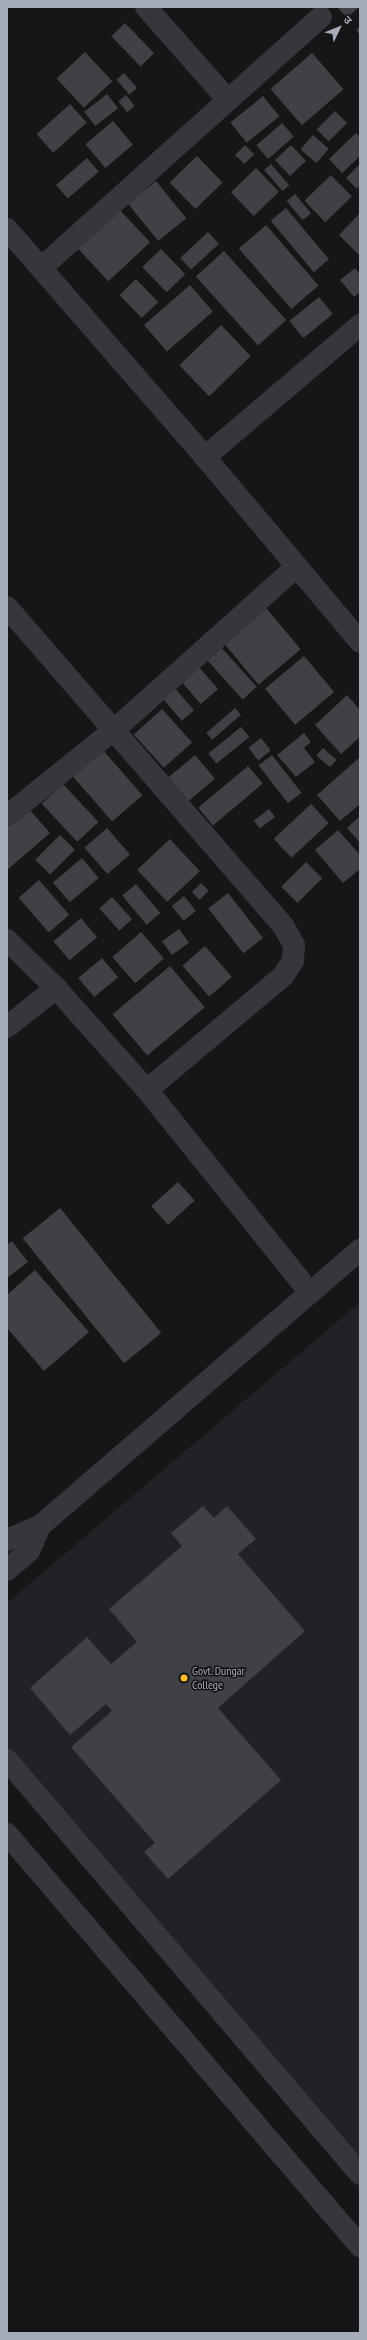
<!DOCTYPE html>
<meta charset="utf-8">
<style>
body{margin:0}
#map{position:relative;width:367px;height:2340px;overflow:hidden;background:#161518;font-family:"PT Sans Narrow","Noto Sans Devanagari",sans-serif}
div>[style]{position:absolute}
.built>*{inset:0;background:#222125}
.building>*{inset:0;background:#404045;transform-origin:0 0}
.minor>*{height:22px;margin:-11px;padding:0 11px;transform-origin:11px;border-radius:11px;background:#36373d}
.tertiary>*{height:22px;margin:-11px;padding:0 11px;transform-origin:11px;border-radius:11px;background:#36373d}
.dots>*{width:11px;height:11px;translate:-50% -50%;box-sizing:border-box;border:2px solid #111013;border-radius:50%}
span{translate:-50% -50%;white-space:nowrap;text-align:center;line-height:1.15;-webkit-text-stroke:3px #111013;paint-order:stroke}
.poi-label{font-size:12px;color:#a6abb9}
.left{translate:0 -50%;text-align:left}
.frame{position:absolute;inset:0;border:8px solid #a6abb9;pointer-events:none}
.north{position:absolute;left:319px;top:8px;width:40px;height:40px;-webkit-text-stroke:3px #111013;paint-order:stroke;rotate:47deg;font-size:11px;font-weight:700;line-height:16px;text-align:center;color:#a6abb9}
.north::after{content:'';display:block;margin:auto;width:14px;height:18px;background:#a6abb9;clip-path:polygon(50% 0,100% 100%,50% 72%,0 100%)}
</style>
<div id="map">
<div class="built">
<div style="clip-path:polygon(360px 1302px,360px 2160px,7px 1754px,7px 1603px)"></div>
</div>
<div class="building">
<div style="clip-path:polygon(337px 7px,359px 7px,347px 18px)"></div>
<div style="left:125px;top:23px;width:42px;height:19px;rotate:46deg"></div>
<div style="clip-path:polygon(360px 27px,360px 35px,356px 30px)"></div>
<div style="left:85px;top:52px;width:40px;height:39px;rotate:47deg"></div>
<div style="left:312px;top:53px;width:48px;height:55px;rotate:49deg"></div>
<div style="left:124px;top:73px;width:20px;height:10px;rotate:49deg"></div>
<div style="left:107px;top:94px;width:18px;height:29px;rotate:52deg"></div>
<div style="left:126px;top:95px;width:14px;height:10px;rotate:51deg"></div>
<div style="left:263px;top:96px;width:26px;height:42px;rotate:51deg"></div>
<div style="left:70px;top:104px;width:25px;height:45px;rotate:48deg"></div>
<div style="left:335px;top:111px;width:17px;height:26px;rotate:45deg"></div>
<div style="left:113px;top:121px;width:31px;height:36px;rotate:50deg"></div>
<div style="left:282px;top:123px;width:18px;height:34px;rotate:49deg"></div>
<div style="clip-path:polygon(356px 133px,360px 137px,360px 156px,342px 173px,329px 159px)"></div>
<div style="left:313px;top:135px;width:21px;height:19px;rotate:41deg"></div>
<div style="left:245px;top:145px;width:13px;height:14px;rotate:45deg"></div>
<div style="left:291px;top:145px;width:22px;height:22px;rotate:47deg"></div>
<div style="left:197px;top:156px;width:37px;height:38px;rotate:46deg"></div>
<div style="left:87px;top:158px;width:18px;height:41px;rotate:49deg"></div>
<div style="left:271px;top:164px;width:28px;height:9px;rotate:49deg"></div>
<div style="clip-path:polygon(360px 164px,360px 185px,357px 189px,346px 178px)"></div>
<div style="left:256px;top:168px;width:33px;height:35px;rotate:46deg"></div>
<div style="left:331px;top:175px;width:30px;height:37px;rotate:46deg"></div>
<div style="left:156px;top:181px;width:48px;height:36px;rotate:51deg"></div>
<div style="left:295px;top:194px;width:25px;height:11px;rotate:50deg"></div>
<div style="left:118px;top:208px;width:47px;height:57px;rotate:47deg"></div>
<div style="left:286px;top:208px;width:67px;height:20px;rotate:50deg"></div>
<div style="clip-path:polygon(360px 213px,360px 256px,339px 235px)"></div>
<div style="left:266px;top:225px;width:80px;height:36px;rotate:49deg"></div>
<div style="left:208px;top:232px;width:16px;height:38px;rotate:47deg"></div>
<div style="left:161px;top:249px;width:35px;height:26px;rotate:46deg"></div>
<div style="left:224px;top:251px;width:93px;height:38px;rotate:48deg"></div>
<div style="clip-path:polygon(355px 268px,360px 274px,360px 292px,354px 297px,340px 280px)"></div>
<div style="left:136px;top:279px;width:32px;height:23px;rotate:46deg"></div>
<div style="left:190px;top:285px;width:35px;height:61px;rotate:49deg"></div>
<div style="left:319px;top:297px;width:22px;height:38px;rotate:51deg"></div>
<div style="left:221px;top:325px;width:43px;height:58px;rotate:46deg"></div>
<div style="left:266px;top:608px;width:54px;height:55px;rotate:50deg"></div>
<div style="left:220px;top:646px;width:55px;height:19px;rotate:48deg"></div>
<div style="left:304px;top:656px;width:47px;height:51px;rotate:50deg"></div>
<div style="left:199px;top:667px;width:29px;height:23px;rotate:49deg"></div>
<div style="left:173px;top:686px;width:32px;height:16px;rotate:49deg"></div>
<div style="clip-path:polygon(347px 695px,360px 710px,360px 737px,341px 754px,315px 725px)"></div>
<div style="left:235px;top:708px;width:9px;height:38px;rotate:49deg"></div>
<div style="left:162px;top:709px;width:45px;height:38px;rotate:48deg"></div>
<div style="left:241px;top:727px;width:13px;height:42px;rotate:51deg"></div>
<div style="clip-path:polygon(304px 733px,311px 742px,304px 748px,315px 762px,296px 777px,277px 755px)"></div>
<div style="left:261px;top:738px;width:16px;height:16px;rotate:52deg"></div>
<div style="left:323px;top:748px;width:18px;height:10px;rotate:41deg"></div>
<div style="left:103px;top:750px;width:60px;height:40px;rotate:49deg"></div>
<div style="left:195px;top:755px;width:31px;height:38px;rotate:50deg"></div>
<div style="left:272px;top:755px;width:48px;height:17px;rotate:52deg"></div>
<div style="clip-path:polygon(360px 757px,360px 804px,340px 821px,317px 795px)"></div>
<div style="left:248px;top:766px;width:23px;height:65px;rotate:50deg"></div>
<div style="left:63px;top:784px;width:52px;height:29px;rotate:47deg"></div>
<div style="left:311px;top:804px;width:26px;height:51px;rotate:47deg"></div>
<div style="clip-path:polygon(28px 808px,50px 833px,7px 870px,7px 826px)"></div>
<div style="left:269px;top:809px;width:10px;height:19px;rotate:53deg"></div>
<div style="clip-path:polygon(360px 816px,360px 843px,347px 828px)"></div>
<div style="left:107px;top:828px;width:35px;height:30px;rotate:49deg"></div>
<div style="clip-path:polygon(338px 830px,360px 855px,360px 869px,343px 883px,315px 850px)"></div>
<div style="left:60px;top:835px;width:21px;height:35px;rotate:45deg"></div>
<div style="left:170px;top:839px;width:44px;height:45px;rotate:47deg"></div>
<div style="left:82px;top:858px;width:26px;height:38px;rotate:50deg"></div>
<div style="left:306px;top:862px;width:23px;height:35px;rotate:45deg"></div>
<div style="left:39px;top:880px;width:46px;height:27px;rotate:49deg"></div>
<div style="left:201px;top:883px;width:11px;height:13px;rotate:45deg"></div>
<div style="left:136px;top:884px;width:38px;height:18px;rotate:50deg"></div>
<div style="left:228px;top:893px;width:57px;height:25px;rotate:52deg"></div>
<div style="left:184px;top:896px;width:19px;height:16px;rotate:51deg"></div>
<div style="left:112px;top:897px;width:30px;height:17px;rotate:48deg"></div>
<div style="left:81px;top:918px;width:25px;height:36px;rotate:50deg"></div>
<div style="left:179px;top:929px;width:17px;height:21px;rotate:54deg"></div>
<div style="left:141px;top:932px;width:35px;height:38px;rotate:49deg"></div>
<div style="left:205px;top:946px;width:41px;height:30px;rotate:49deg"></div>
<div style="left:102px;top:958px;width:25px;height:31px;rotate:50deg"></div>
<div style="left:170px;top:966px;width:54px;height:75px;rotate:50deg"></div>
<div style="left:178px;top:1182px;width:25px;height:36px;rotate:48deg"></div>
<div style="left:60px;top:1208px;width:161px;height:48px;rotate:51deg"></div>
<div style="clip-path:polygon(12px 1241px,28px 1262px,7px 1278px,7px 1245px)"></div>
<div style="clip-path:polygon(35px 1270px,89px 1332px,44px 1371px,7px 1328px,7px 1295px)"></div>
<div style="clip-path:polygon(203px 1506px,214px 1518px,227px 1506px,256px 1539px,238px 1554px,305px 1631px,218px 1708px,281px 1780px,168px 1879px,144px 1852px,155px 1843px,71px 1747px,112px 1711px,106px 1704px,70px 1735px,30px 1688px,87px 1637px,111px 1664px,137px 1642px,109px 1609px,182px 1546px,171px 1533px)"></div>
</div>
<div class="minor">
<div style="left:146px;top:7px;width:124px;rotate:48.6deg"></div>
<div style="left:7px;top:229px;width:302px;rotate:49deg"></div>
<div style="left:205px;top:457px;width:241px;rotate:50deg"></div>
<div style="left:41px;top:268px;width:376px;rotate:-41.9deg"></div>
<div style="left:205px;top:457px;width:204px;rotate:-40.4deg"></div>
<div style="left:7px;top:607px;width:423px;rotate:49.1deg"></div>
<div style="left:284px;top:927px;width:21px;rotate:61deg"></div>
<div style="left:294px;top:945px;width:16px;rotate:94deg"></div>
<div style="left:293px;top:961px;width:18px;rotate:124deg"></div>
<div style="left:283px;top:976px;width:177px;rotate:140deg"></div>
<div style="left:7px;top:816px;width:139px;rotate:-38.9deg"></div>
<div style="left:115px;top:729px;width:243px;rotate:-41.8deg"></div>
<div style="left:7px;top:940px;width:69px;rotate:44.4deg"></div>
<div style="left:56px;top:988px;width:137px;rotate:48.3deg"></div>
<div style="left:147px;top:1090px;width:260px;rotate:51.2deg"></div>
<div style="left:7px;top:1027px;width:63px;rotate:-38.5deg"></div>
</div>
<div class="tertiary">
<div style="left:7px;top:1540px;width:36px;rotate:-23deg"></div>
<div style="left:40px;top:1526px;width:423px;rotate:-40.8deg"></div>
<div style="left:7px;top:1570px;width:29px;rotate:-41deg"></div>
<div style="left:29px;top:1551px;width:27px;rotate:-66deg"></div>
<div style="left:7px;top:1760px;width:544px;rotate:49.55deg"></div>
<div style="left:7px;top:1834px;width:543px;rotate:49.41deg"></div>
</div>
<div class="dots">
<div style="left:184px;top:1678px;background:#ffbf26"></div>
</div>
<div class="poi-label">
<span class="left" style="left:192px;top:1678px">Govt. Dungar<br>College</span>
</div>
<div class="frame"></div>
<div class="north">उ</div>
</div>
